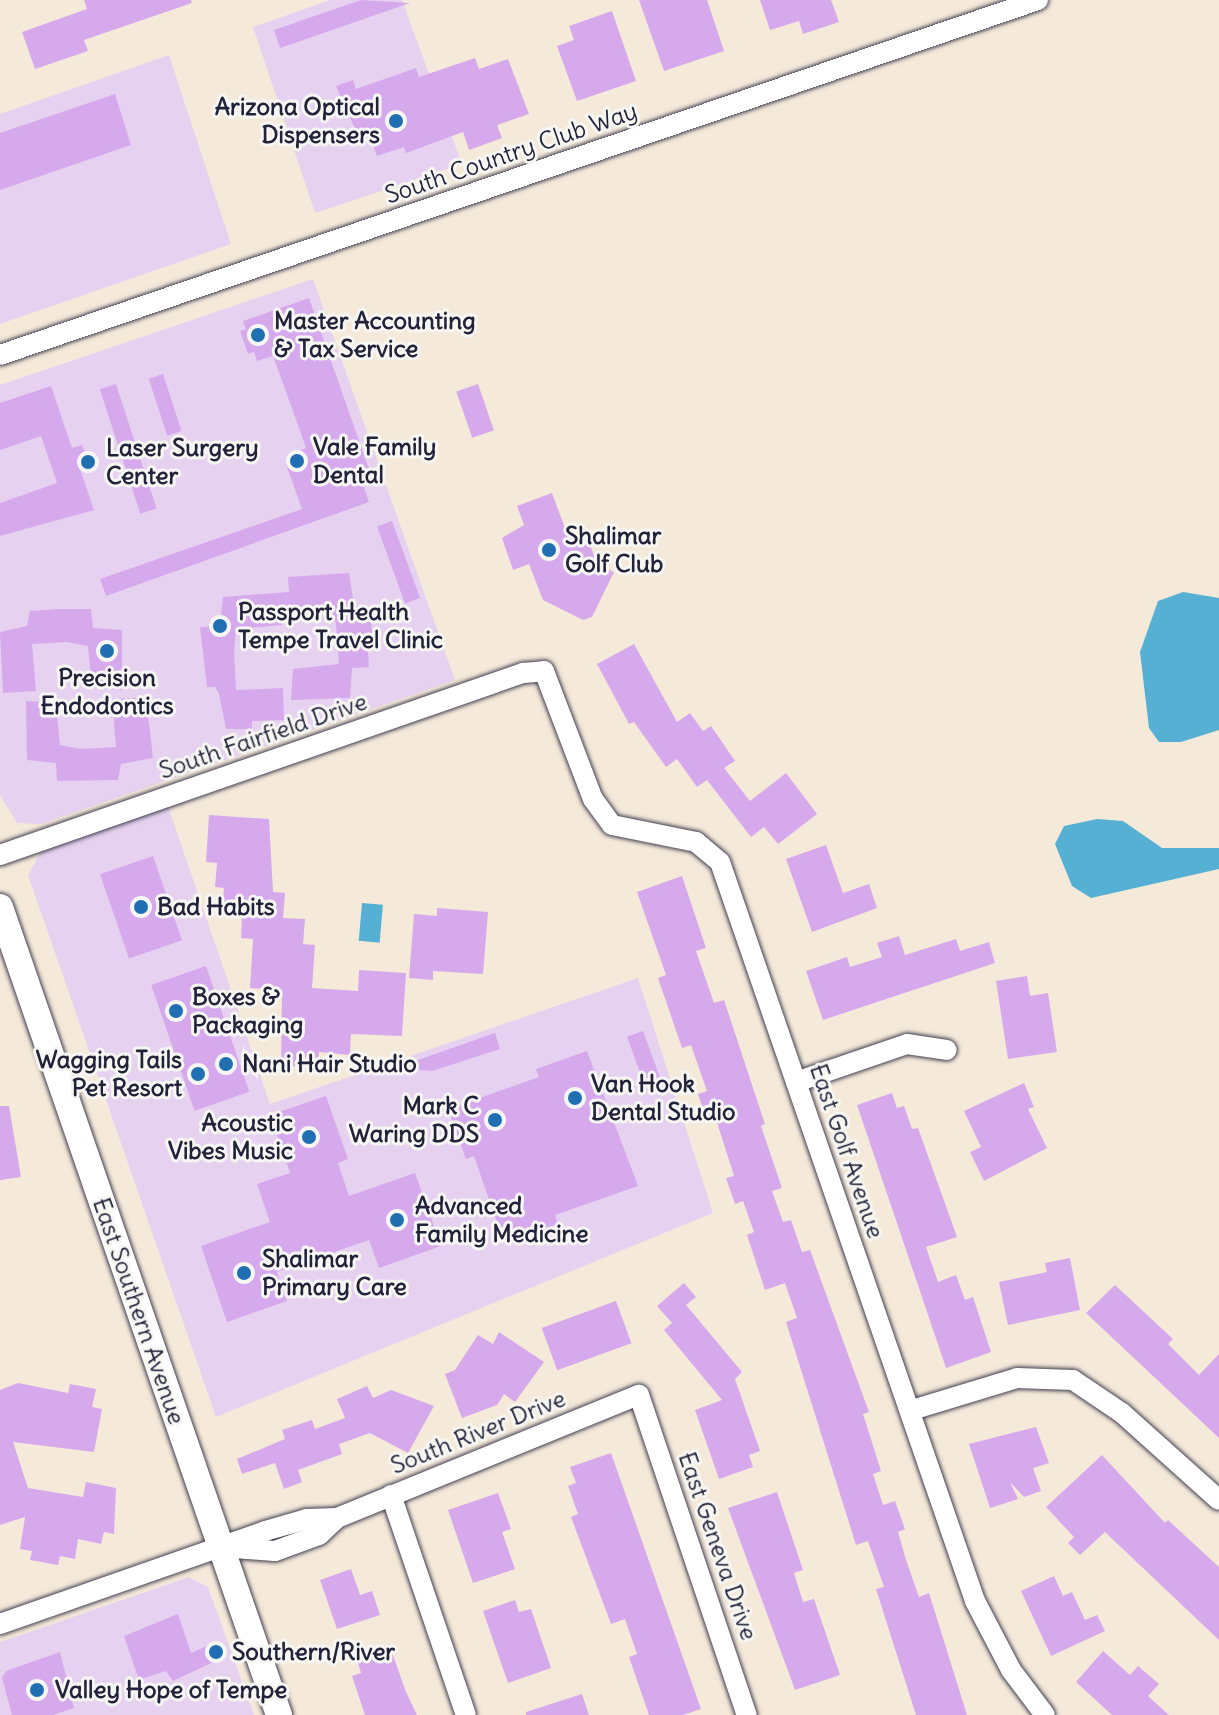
<!DOCTYPE html>
<style>
body{margin:0}
#map{position:relative;width:1219px;height:1715px;overflow:hidden;background:#f5eada;font-family:Delius,sans-serif}
div>[style]{position:absolute}
.built>*{inset:0;background:#e6d2f0}
.water>*{inset:0;background:#56b0d4;transform-origin:0 0}
.building>*{inset:0;background:#d6a9ec;transform-origin:0 0}
.roads{filter:drop-shadow(0 0 2px #424053) drop-shadow(0 0 2px #424053)}
.minor>*{height:20px;margin:-10px;padding:0 10px;transform-origin:10px;border-radius:10px;background:#fff}
.major>*{height:26px;margin:-13px;padding:0 13px;transform-origin:13px;border-radius:13px;background:#fff}
.dots>*{width:22px;height:22px;translate:-50% -50%;box-sizing:border-box;border:4px solid #f6f6f2;border-radius:50%}
span{translate:-50% -50%;white-space:nowrap;text-align:center;line-height:1.15;-webkit-text-stroke:6px #f6f6f2;paint-order:stroke}
.poi-label{font-size:24px;color:#22223b;font-weight:700}
.right{translate:-100% -50%;text-align:right}
.left{translate:0 -50%;text-align:left}
.street-label{font-size:24px;color:#22223b}
</style>
<div id="map">
<div class="built">
<div style="clip-path:polygon(330px 0,402px 0,462px 164px,315px 213px,253px 27px)"></div>
<div style="clip-path:polygon(169px 55px,231px 244px,0 324px,0 114px)"></div>
<div style="clip-path:polygon(313px 279px,455px 680px,41px 824px,17px 823px,0 795px,0 385px)"></div>
<div style="clip-path:polygon(168px 806px,270px 1104px,638px 978px,713px 1213px,216px 1417px,28px 875px,41px 852px)"></div>
<div style="clip-path:polygon(189px 1577px,208px 1587px,254px 1715px,0 1715px,0 1642px)"></div>
</div>
<div class="water">
<div style="clip-path:polygon(1183px 592px,1219px 598px,1219px 730px,1181px 742px,1159px 742px,1149px 728px,1140px 652px,1158px 601px)"></div>
<div style="clip-path:polygon(1097px 819px,1123px 821px,1162px 848px,1219px 848px,1219px 869px,1091px 898px,1072px 886px,1055px 844px,1064px 826px)"></div>
<div style="left:362px;top:903px;width:21px;height:38px;rotate:5deg"></div>
</div>
<div class="building">
<div style="clip-path:polygon(84px 0,191px 0,192px 3px,84px 40px,88px 51px,35px 69px,22px 32px,87px 9px)"></div>
<div style="clip-path:polygon(361px 0,410px 3px,280px 48px,274px 30px)"></div>
<div style="clip-path:polygon(639px 0,707px 0,724px 51px,664px 71px)"></div>
<div style="clip-path:polygon(760px 0,831px 0,839px 22px,803px 34px,799px 21px,770px 30px)"></div>
<div style="clip-path:polygon(612px 11px,636px 81px,577px 101px,557px 46px,574px 40px,569px 26px)"></div>
<div style="clip-path:polygon(475px 58px,479px 69px,508px 59px,529px 114px,497px 125px,502px 138px,469px 150px,463px 132px,406px 153px,404px 147px,377px 156px,370px 136px,360px 140px,336px 86px,353px 80px,356px 89px,416px 68px,419px 77px)"></div>
<div style="clip-path:polygon(115px 94px,131px 145px,0 190px,0 133px)"></div>
<div style="clip-path:polygon(309px 298px,370px 472px,360px 476px,369px 502px,106px 596px,100px 579px,302px 509px,286px 464px,291px 463px,288px 455px,306px 448px,294px 414px,273px 356px,257px 361px,254px 352px,248px 354px,240px 331px,246px 329px,243px 321px)"></div>
<div style="left:163px;top:374px;width:60px;height:15px;rotate:72deg"></div>
<div style="left:116px;top:384px;width:131px;height:17px;rotate:72deg"></div>
<div style="left:478px;top:384px;width:49px;height:23px;rotate:71deg"></div>
<div style="clip-path:polygon(51px 386px,72px 448px,82px 445px,88px 463px,79px 466px,94px 510px,0 536px,0 503px,57px 483px,41px 436px,0 450px,0 403px)"></div>
<div style="clip-path:polygon(552px 493px,566px 531px,583px 525px,597px 564px,614px 572px,592px 617px,583px 620px,543px 600px,529px 564px,513px 570px,502px 538px,524px 525px,517px 506px)"></div>
<div style="left:392px;top:521px;width:82px;height:16px;rotate:70deg"></div>
<div style="clip-path:polygon(349px 573px,354px 605px,370px 608px,372px 634px,367px 635px,369px 667px,352px 668px,350px 698px,291px 700px,293px 669px,339px 664px,336px 624px,332px 611px,281px 614px,282px 625px,236px 629px,234px 651px,236px 690px,283px 688px,284px 720px,252px 721px,252px 729px,226px 729px,219px 694px,215px 687px,207px 687px,200px 627px,220px 626px,223px 597px,289px 592px,288px 577px)"></div>
<div style="clip-path:polygon(57px 609px,91px 609px,93px 628px,122px 630px,122px 690px,92px 688px,88px 646px,67px 642px,32px 644px,36px 691px,3px 693px,0 632px,27px 626px,30px 611px)"></div>
<div style="clip-path:polygon(634px 644px,677px 722px,690px 713px,703px 731px,711px 726px,735px 761px,724px 768px,750px 801px,786px 773px,817px 814px,778px 844px,764px 827px,751px 837px,707px 780px,697px 787px,677px 759px,666px 767px,634px 722px,629px 724px,597px 664px)"></div>
<div style="clip-path:polygon(146px 697px,153px 758px,121px 764px,118px 780px,57px 781px,56px 763px,27px 760px,26px 701px,56px 703px,60px 745px,81px 749px,116px 747px,112px 699px)"></div>
<div style="clip-path:polygon(209px 815px,269px 819px,273px 892px,285px 893px,283px 918px,305px 919px,303px 944px,315px 945px,312px 988px,358px 991px,359px 970px,406px 973px,402px 1036px,351px 1034px,350px 1055px,319px 1052px,318px 1063px,281px 1068px,282px 990px,250px 988px,253px 939px,241px 938px,242px 915px,222px 913px,224px 888px,215px 887px,217px 863px,206px 862px)"></div>
<div style="clip-path:polygon(826px 845px,843px 893px,869px 884px,877px 908px,812px 932px,786px 859px)"></div>
<div style="left:153px;top:856px;width:89px;height:56px;rotate:71deg"></div>
<div style="clip-path:polygon(682px 876px,706px 948px,696px 951px,714px 1003px,724px 1000px,765px 1124px,761px 1126px,782px 1188px,772px 1191px,783px 1222px,791px 1220px,802px 1252px,810px 1250px,869px 1412px,863px 1414px,881px 1471px,873px 1474px,883px 1505px,895px 1501px,905px 1529px,898px 1532px,906px 1560px,919px 1597px,929px 1593px,967px 1715px,916px 1715px,876px 1589px,884px 1587px,868px 1541px,856px 1545px,786px 1322px,797px 1318px,785px 1283px,765px 1290px,747px 1235px,754px 1232px,743px 1201px,735px 1204px,726px 1178px,734px 1176px,715px 1116px,706px 1119px,698px 1094px,707px 1091px,691px 1045px,682px 1048px,658px 978px,666px 975px,637px 892px)"></div>
<div style="clip-path:polygon(437px 908px,488px 912px,483px 974px,433px 971px,433px 980px,409px 978px,414px 914px,437px 916px)"></div>
<div style="clip-path:polygon(899px 936px,905px 955px,956px 939px,960px 951px,989px 942px,995px 963px,823px 1020px,806px 971px,847px 957px,850px 967px,882px 957px,877px 943px)"></div>
<div style="left:206px;top:966px;width:133px;height:58px;rotate:71deg"></div>
<div style="clip-path:polygon(1027px 976px,1030px 996px,1048px 993px,1057px 1052px,1008px 1059px,996px 981px)"></div>
<div style="left:643px;top:1031px;width:49px;height:17px;rotate:70deg"></div>
<div style="clip-path:polygon(495px 1033px,500px 1049px,432px 1071px,395px 1068px)"></div>
<div style="clip-path:polygon(587px 1051px,638px 1186px,555px 1215px,558px 1224px,504px 1243px,474px 1156px,466px 1159px,448px 1109px,539px 1077px,536px 1069px)"></div>
<div style="clip-path:polygon(1024px 1083px,1034px 1107px,1028px 1109px,1047px 1148px,984px 1181px,970px 1152px,981px 1147px,964px 1111px)"></div>
<div style="clip-path:polygon(892px 1093px,897px 1108px,904px 1106px,912px 1129px,918px 1128px,957px 1237px,926px 1247px,938px 1282px,956px 1275px,965px 1300px,973px 1297px,991px 1352px,946px 1368px,857px 1105px)"></div>
<div style="clip-path:polygon(326px 1096px,348px 1159px,338px 1163px,349px 1196px,415px 1173px,441px 1246px,379px 1268px,369px 1240px,277px 1272px,287px 1301px,227px 1322px,201px 1246px,270px 1222px,257px 1184px,290px 1173px,270px 1115px)"></div>
<div style="clip-path:polygon(0 1106px,9px 1106px,21px 1177px,0 1180px)"></div>
<div style="clip-path:polygon(1070px 1258px,1080px 1310px,1008px 1325px,999px 1282px,1047px 1272px,1045px 1263px)"></div>
<div style="clip-path:polygon(684px 1283px,696px 1297px,686px 1305px,742px 1372px,735px 1379px,760px 1451px,749px 1455px,753px 1467px,719px 1479px,695px 1410px,722px 1400px,664px 1330px,672px 1323px,657px 1306px)"></div>
<div style="clip-path:polygon(1115px 1285px,1173px 1339px,1168px 1344px,1199px 1375px,1219px 1354px,1219px 1438px,1086px 1313px)"></div>
<div style="left:616px;top:1301px;width:45px;height:79px;rotate:70deg"></div>
<div style="clip-path:polygon(499px 1332px,544px 1362px,515px 1402px,504px 1394px,497px 1405px,462px 1418px,445px 1374px,455px 1370px,478px 1335px,493px 1344px)"></div>
<div style="clip-path:polygon(18px 1383px,68px 1393px,70px 1384px,96px 1389px,92px 1407px,102px 1409px,94px 1452px,13px 1442px,28px 1488px,83px 1497px,86px 1482px,116px 1488px,114px 1534px,104px 1532px,101px 1544px,78px 1539px,75px 1559px,60px 1556px,58px 1565px,30px 1560px,32px 1551px,20px 1549px,25px 1517px,0 1525px,0 1390px)"></div>
<div style="clip-path:polygon(367px 1386px,373px 1398px,391px 1390px,434px 1406px,408px 1453px,370px 1433px,339px 1444px,342px 1454px,298px 1470px,302px 1482px,284px 1489px,275px 1463px,242px 1474px,237px 1459px,285px 1439px,282px 1430px,312px 1420px,315px 1429px,345px 1418px,337px 1399px)"></div>
<div style="clip-path:polygon(1036px 1427px,1049px 1463px,1033px 1468px,1041px 1491px,1024px 1497px,1010px 1482px,1018px 1499px,990px 1508px,969px 1444px)"></div>
<div style="clip-path:polygon(611px 1453px,701px 1709px,683px 1715px,649px 1715px,629px 1657px,637px 1654px,625px 1619px,611px 1624px,571px 1517px,578px 1514px,568px 1486px,576px 1483px,570px 1467px)"></div>
<div style="clip-path:polygon(1102px 1455px,1165px 1523px,1168px 1520px,1219px 1567px,1219px 1640px,1105px 1532px,1080px 1555px,1068px 1543px,1074px 1537px,1046px 1507px)"></div>
<div style="clip-path:polygon(777px 1492px,803px 1570px,794px 1573px,803px 1602px,814px 1599px,840px 1675px,795px 1690px,728px 1508px)"></div>
<div style="clip-path:polygon(498px 1493px,511px 1529px,502px 1532px,515px 1569px,473px 1583px,448px 1510px)"></div>
<div style="clip-path:polygon(351px 1569px,360px 1595px,372px 1591px,380px 1615px,337px 1629px,320px 1580px)"></div>
<div style="clip-path:polygon(1054px 1576px,1063px 1596px,1072px 1592px,1085px 1620px,1097px 1615px,1105px 1631px,1051px 1656px,1021px 1591px)"></div>
<div style="clip-path:polygon(515px 1600px,519px 1612px,531px 1609px,551px 1668px,508px 1683px,483px 1611px)"></div>
<div style="clip-path:polygon(178px 1614px,191px 1653px,216px 1642px,222px 1658px,173px 1681px,166px 1671px,139px 1680px,124px 1636px)"></div>
<div style="clip-path:polygon(389px 1644px,406px 1692px,417px 1715px,365px 1715px,352px 1676px,361px 1673px,356px 1656px)"></div>
<div style="clip-path:polygon(1103px 1651px,1130px 1675px,1138px 1666px,1159px 1684px,1148px 1696px,1169px 1715px,1112px 1715px,1076px 1682px)"></div>
<div style="clip-path:polygon(60px 1652px,74px 1708px,53px 1715px,12px 1715px,2px 1678px,6px 1671px)"></div>
<div style="clip-path:polygon(582px 1694px,589px 1715px,526px 1715px,526px 1712px)"></div>
</div>
<div class="roads">
<div class="minor">
<div style="left:0;top:355px;width:1097px;rotate:-18.88deg"></div>
<div style="left:0;top:855px;width:554px;rotate:-19.19deg"></div>
<div style="left:523px;top:673px;width:21px;rotate:-5deg"></div>
<div style="left:544px;top:671px;width:137px;rotate:69.1deg"></div>
<div style="left:593px;top:799px;width:32px;rotate:54deg"></div>
<div style="left:612px;top:825px;width:86px;rotate:11.4deg"></div>
<div style="left:696px;top:842px;width:31px;rotate:40deg"></div>
<div style="left:720px;top:862px;width:782px;rotate:70.96deg"></div>
<div style="left:975px;top:1601px;width:78px;rotate:62.4deg"></div>
<div style="left:1011px;top:1670px;width:56px;rotate:52.9deg"></div>
<div style="left:796px;top:1082px;width:117px;rotate:-18.9deg"></div>
<div style="left:907px;top:1044px;width:40px;rotate:8.5deg"></div>
<div style="left:912px;top:1410px;width:110px;rotate:-16.9deg"></div>
<div style="left:1017px;top:1378px;width:56px;rotate:2deg"></div>
<div style="left:1073px;top:1380px;width:59px;rotate:34deg"></div>
<div style="left:1122px;top:1413px;width:130px;rotate:41.9deg"></div>
<div style="left:391px;top:1495px;width:232px;rotate:71.2deg"></div>
<div style="left:221px;top:1547px;width:54px;rotate:4.2deg"></div>
<div style="left:275px;top:1551px;width:47px;rotate:-20deg"></div>
<div style="left:319px;top:1535px;width:25px;rotate:-43deg"></div>
<div style="left:337px;top:1518px;width:326px;rotate:-22.2deg"></div>
<div style="left:639px;top:1395px;width:338px;rotate:71.4deg"></div>
<div style="left:0;top:1624px;width:281px;rotate:-19.3deg"></div>
<div style="left:265px;top:1531px;width:44px;rotate:-15.9deg"></div>
<div style="left:307px;top:1519px;width:30px;rotate:-2deg"></div>
</div>
<div class="major">
<div style="left:0;top:907px;width:855px;rotate:70.95deg"></div>
</div>
</div>
<div class="dots">
<div style="left:396px;top:121px;background:#1f6fb2"></div>
<div style="left:258px;top:335px;background:#1f6fb2"></div>
<div style="left:297px;top:461px;background:#1f6fb2"></div>
<div style="left:88px;top:462px;background:#1f6fb2"></div>
<div style="left:549px;top:550px;background:#1f6fb2"></div>
<div style="left:220px;top:626px;background:#1f6fb2"></div>
<div style="left:107px;top:651px;background:#1f6fb2"></div>
<div style="left:141px;top:907px;background:#1f6fb2"></div>
<div style="left:176px;top:1011px;background:#1f6fb2"></div>
<div style="left:226px;top:1064px;background:#1f6fb2"></div>
<div style="left:198px;top:1074px;background:#1f6fb2"></div>
<div style="left:575px;top:1098px;background:#1f6fb2"></div>
<div style="left:495px;top:1120px;background:#1f6fb2"></div>
<div style="left:309px;top:1137px;background:#1f6fb2"></div>
<div style="left:397px;top:1220px;background:#1f6fb2"></div>
<div style="left:244px;top:1273px;background:#1f6fb2"></div>
<div style="left:216px;top:1652px;background:#1f6fb2"></div>
<div style="left:37px;top:1690px;background:#1f6fb2"></div>
</div>
<div class="poi-label">
<span class="right" style="left:380px;top:121px">Arizona Optical<br>Dispensers</span>
<span class="left" style="left:274px;top:335px">Master Accounting<br>&amp; Tax Service</span>
<span class="left" style="left:313px;top:461px">Vale Family<br>Dental</span>
<span class="left" style="left:106px;top:462px">Laser Surgery<br>Center</span>
<span class="left" style="left:565px;top:550px">Shalimar<br>Golf Club</span>
<span class="left" style="left:238px;top:626px">Passport Health<br>Tempe Travel Clinic</span>
<span style="left:107px;top:692px">Precision<br>Endodontics</span>
<span class="left" style="left:157px;top:907px">Bad Habits</span>
<span class="left" style="left:192px;top:1011px">Boxes &amp;<br>Packaging</span>
<span class="right" style="left:182px;top:1074px">Wagging Tails<br>Pet Resort</span>
<span class="left" style="left:242px;top:1064px">Nani Hair Studio</span>
<span class="left" style="left:591px;top:1098px">Van Hook<br>Dental Studio</span>
<span class="right" style="left:479px;top:1120px">Mark C<br>Waring DDS</span>
<span class="right" style="left:293px;top:1137px">Acoustic<br>Vibes Music</span>
<span class="left" style="left:415px;top:1220px">Advanced<br>Family Medicine</span>
<span class="left" style="left:262px;top:1273px">Shalimar<br>Primary Care</span>
<span class="left" style="left:232px;top:1652px">Southern/River</span>
<span class="left" style="left:55px;top:1690px">Valley Hope of Tempe</span>
</div>
<div class="street-label">
<span style="left:511px;top:153px;rotate:-19deg">South Country Club Way</span>
<span style="left:263px;top:736px;rotate:-19deg">South Fairfield Drive</span>
<span style="left:847px;top:1151px;rotate:71deg">East Golf Avenue</span>
<span style="left:139px;top:1311px;rotate:71deg">East Southern Avenue</span>
<span style="left:478px;top:1432px;rotate:-22deg">South River Drive</span>
<span style="left:718px;top:1546px;rotate:71deg">East Geneva Drive</span>
</div>
</div>
